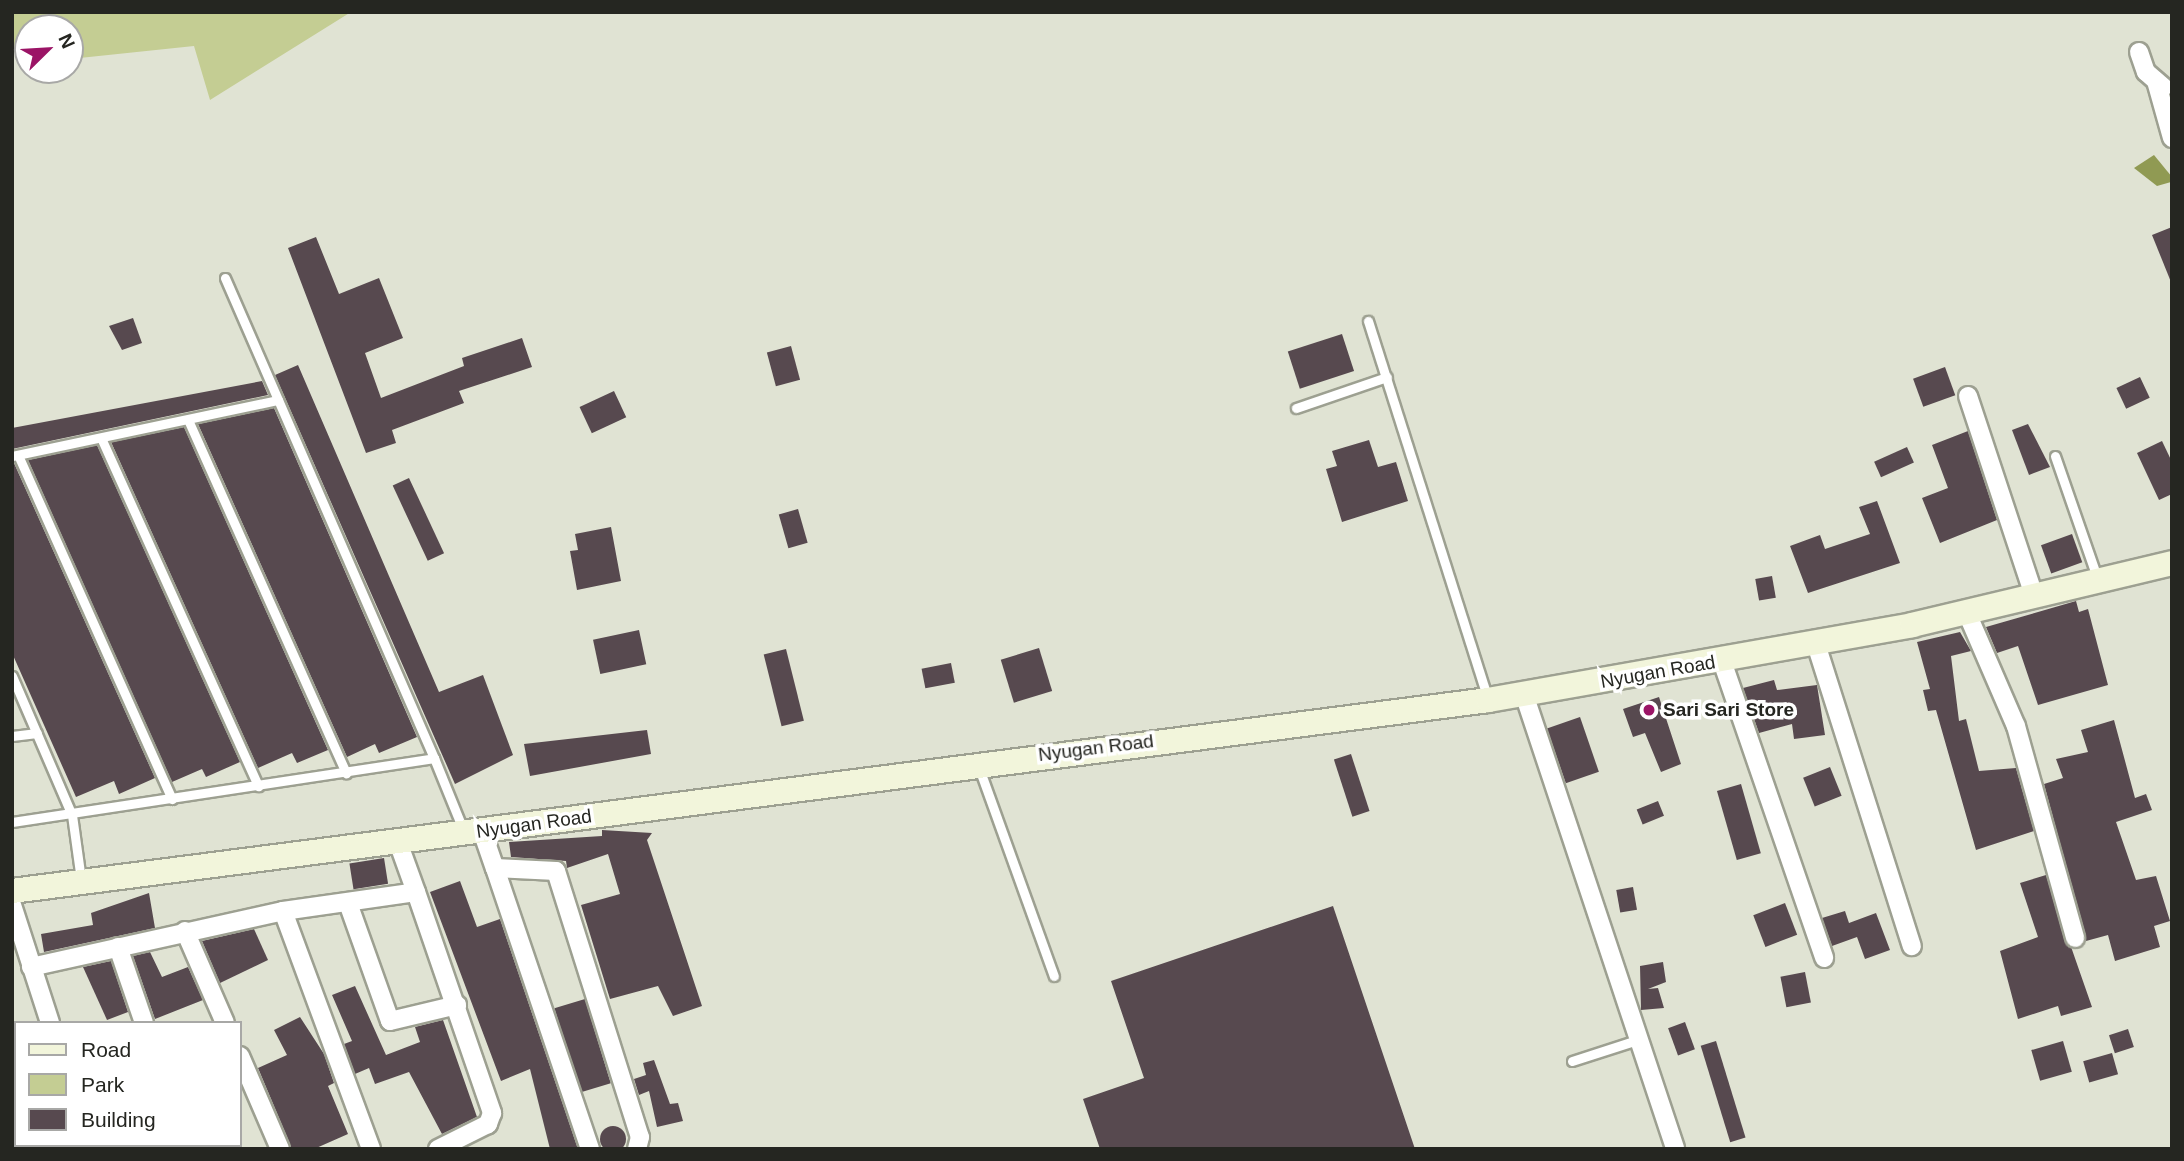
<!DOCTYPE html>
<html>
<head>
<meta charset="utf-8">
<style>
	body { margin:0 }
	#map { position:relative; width:2184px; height:1161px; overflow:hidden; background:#e0e3d3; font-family:Helvetica,sans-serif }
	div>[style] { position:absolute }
	.green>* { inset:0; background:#c4cd93 }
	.water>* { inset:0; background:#909a53 }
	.building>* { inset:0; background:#57494f; transform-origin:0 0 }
	.round { border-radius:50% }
	.roads { filter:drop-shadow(2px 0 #9da091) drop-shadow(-2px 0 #9da091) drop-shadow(0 2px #9da091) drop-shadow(0 -2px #9da091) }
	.lane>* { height:9px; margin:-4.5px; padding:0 4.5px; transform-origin:4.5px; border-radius:4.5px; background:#fff }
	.street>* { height:18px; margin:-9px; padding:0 9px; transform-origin:9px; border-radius:9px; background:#fff }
	.secondary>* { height:24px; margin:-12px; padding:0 12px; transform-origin:12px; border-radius:12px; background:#f2f5db }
	.dots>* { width:19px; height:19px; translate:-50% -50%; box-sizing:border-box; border:4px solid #fff; border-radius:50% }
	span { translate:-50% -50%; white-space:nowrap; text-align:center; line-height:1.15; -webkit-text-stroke:7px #fff; paint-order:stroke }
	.street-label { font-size:19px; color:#252621 }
	.poi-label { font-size:19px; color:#252621; font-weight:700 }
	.left { translate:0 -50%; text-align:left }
	.frame { position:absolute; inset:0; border:14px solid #252621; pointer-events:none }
	.legend { position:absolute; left:14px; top:1021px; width:228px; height:126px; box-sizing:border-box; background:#fff; border:2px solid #a8a8a6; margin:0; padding:9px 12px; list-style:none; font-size:21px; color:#252621 }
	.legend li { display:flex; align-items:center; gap:14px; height:35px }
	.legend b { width:35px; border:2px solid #a8a8a6 }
	.north { position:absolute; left:14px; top:14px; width:70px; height:70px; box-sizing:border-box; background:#fff; border:2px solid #a8a8a6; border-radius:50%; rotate:66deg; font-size:19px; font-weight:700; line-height:28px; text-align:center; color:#252621 }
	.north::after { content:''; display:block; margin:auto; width:24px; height:32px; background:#9b1466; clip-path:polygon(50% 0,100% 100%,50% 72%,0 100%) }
</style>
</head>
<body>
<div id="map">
	<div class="green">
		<i style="clip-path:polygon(12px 12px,351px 12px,210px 100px,194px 46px,70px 59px,70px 28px,28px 28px,28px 54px,12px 52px)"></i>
	</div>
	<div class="water">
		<i style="clip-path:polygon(2154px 155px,2172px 177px,2171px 182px,2157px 186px,2134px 168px)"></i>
	</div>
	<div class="building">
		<i style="clip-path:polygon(2172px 227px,2172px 282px,2171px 282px,2152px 235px)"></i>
		<i style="clip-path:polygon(316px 237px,339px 294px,379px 278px,403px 338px,365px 353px,381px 398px,464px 366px,462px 358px,522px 338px,532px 367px,459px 391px,464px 403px,392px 430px,396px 443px,366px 453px,288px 248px)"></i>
		<i style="clip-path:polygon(133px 318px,142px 343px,122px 350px,109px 326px)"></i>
		<i style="left:1342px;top:334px;width:39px;height:57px;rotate:72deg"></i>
		<i style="left:791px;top:346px;width:35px;height:25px;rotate:75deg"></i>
		<i style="clip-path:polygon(298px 365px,439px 692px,483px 675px,513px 755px,455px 784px,275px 375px)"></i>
		<i style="left:1945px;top:367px;width:30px;height:34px;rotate:70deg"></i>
		<i style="left:2140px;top:377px;width:23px;height:26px;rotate:65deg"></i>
		<i style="clip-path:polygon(262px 381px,268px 395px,12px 449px,12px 428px)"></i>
		<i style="left:614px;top:391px;width:29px;height:38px;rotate:65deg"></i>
		<i style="clip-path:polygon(274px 408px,417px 737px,379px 753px,375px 744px,347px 757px,198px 424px)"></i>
		<i style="clip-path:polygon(2028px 424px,2050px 467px,2029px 475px,2012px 430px)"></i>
		<i style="clip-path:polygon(184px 427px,328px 750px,297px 763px,292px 753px,258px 768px,111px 442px)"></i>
		<i style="clip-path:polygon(1968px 431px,1997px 520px,1940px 543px,1922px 498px,1948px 488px,1932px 445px)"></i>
		<i style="clip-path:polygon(1369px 440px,1378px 467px,1396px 462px,1408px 501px,1342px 522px,1326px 469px,1337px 466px,1332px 451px)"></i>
		<i style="clip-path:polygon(2162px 441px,2172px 462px,2172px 494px,2159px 500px,2137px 453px)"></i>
		<i style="clip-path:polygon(97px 445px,240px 762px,206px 777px,202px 769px,172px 782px,28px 460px)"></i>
		<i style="left:1907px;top:447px;width:17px;height:36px;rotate:66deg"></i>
		<i style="clip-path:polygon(14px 463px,155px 778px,119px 794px,114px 781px,76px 797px,12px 653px)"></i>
		<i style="left:409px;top:478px;width:83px;height:18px;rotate:65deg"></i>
		<i style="clip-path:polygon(1877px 501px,1900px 563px,1808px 593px,1790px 546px,1820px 535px,1825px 549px,1870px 534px,1859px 507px)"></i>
		<i style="left:798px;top:509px;width:35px;height:20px;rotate:74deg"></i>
		<i style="clip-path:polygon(611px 527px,621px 581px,577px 590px,570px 551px,578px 550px,575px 534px)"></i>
		<i style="left:2072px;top:534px;width:30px;height:33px;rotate:70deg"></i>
		<i style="left:1772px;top:576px;width:22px;height:17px;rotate:80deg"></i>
		<i style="clip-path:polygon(2076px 601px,2079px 612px,2088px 609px,2108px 685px,2038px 705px,2018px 646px,1997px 653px,1986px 627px)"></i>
		<i style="left:639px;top:630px;width:35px;height:47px;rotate:78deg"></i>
		<i style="clip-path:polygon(1960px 632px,1971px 651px,1951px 656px,1959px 721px,1966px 719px,1979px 771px,2016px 768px,2034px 831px,1976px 850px,1936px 710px,1928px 711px,1923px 690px,1930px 689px,1917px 642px)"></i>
		<i style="left:1039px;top:648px;width:45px;height:40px;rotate:73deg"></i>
		<i style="left:786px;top:649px;width:74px;height:23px;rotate:76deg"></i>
		<i style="left:951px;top:663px;width:20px;height:30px;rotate:79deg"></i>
		<i style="clip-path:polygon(1774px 680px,1777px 690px,1817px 685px,1825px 735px,1794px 739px,1792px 724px,1759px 733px,1743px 688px)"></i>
		<i style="clip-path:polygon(1659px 697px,1681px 764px,1661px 772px,1645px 733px,1633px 737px,1623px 709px)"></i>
		<i style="left:1580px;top:717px;width:58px;height:35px;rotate:71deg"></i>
		<i style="clip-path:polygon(2114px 720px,2135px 798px,2146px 794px,2152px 810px,2116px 822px,2136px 880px,2156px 876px,2170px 921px,2154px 926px,2160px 947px,2115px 961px,2108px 935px,2086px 941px,2044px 784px,2063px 778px,2056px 759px,2088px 752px,2081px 730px)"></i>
		<i style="clip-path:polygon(647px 730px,651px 754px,530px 776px,524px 744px)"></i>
		<i style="left:1351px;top:754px;width:60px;height:18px;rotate:72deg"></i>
		<i style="left:1830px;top:767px;width:31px;height:29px;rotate:68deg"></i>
		<i style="left:1741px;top:784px;width:72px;height:25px;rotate:74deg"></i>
		<i style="left:1658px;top:801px;width:16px;height:23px;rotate:68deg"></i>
		<i style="clip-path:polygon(602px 830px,652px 833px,647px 840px,702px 1006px,673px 1016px,658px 986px,610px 999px,581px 905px,620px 894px,608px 854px,567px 868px,566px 861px,511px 857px,509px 842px,602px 836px)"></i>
		<i style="left:384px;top:858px;width:26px;height:35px;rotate:81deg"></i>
		<i style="clip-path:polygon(2046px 875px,2092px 1007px,2061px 1016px,2058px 1006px,2018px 1019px,2000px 951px,2038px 937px,2020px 883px)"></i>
		<i style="clip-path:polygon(460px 881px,477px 927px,500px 919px,578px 1149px,550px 1149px,530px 1069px,501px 1081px,430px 892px)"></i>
		<i style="left:1633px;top:887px;width:23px;height:17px;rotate:80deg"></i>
		<i style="clip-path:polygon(149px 893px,155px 928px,44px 952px,41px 934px,93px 925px,91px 913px)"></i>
		<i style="left:1785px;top:903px;width:34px;height:34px;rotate:69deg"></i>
		<i style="clip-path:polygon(1333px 906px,1415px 1149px,1100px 1149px,1083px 1099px,1144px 1078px,1111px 981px)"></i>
		<i style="clip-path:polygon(1845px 911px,1849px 923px,1876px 913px,1890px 950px,1865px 959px,1857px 937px,1832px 946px,1822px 918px)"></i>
		<i style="clip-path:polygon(254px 929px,268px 960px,220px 983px,202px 941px)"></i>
		<i style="clip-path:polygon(150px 952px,162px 977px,188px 967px,203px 1000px,155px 1019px,133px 956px)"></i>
		<i style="clip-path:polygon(111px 961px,128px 1012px,107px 1020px,83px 967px)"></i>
		<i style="clip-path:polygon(1663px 962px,1666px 982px,1648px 989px,1658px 988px,1664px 1008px,1641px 1010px,1640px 966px)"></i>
		<i style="left:1805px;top:972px;width:31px;height:25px;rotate:79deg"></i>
		<i style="clip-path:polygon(355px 986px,386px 1055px,420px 1042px,415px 1027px,443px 1020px,477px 1117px,442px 1134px,409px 1072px,375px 1084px,369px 1068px,355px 1074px,344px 1044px,352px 1041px,332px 995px)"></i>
		<i style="left:585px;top:999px;width:88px;height:32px;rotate:73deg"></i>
		<i style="clip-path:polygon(300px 1017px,324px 1054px,334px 1083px,328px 1086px,348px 1134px,314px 1149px,292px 1149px,258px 1068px,287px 1055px,274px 1030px)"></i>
		<i style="left:1685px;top:1022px;width:29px;height:18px;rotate:70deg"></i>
		<i style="left:2128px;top:1029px;width:19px;height:20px;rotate:72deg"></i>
		<i style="left:1716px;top:1041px;width:101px;height:16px;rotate:73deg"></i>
		<i style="left:2063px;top:1041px;width:32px;height:33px;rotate:74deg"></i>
		<i style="left:2112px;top:1053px;width:22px;height:30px;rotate:74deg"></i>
		<i style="clip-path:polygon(654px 1060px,670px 1104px,678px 1103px,683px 1121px,657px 1127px,649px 1091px,639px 1095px,634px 1079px,646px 1075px,643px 1063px)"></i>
		<i class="round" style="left:600px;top:1126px;width:26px;height:26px"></i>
	</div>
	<div class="roads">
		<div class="lane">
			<i style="left:225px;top:278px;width:524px;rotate:66.47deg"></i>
			<i style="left:1368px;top:321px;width:398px;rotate:72.4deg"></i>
			<i style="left:1296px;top:408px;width:96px;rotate:-18.8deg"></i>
			<i style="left:189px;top:422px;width:385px;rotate:65.9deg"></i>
			<i style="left:102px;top:440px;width:380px;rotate:65.7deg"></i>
			<i style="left:18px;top:455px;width:377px;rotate:65.9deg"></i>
			<i style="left:12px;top:456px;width:272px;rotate:-11.9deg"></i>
			<i style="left:2055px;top:456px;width:131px;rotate:70.9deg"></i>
			<i style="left:12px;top:676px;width:151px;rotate:66.7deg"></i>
			<i style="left:72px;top:815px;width:66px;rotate:82.1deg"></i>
			<i style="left:12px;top:736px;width:25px;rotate:-7deg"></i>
			<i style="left:979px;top:768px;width:221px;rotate:70.2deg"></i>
			<i style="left:12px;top:822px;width:427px;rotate:-8.6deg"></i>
			<i style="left:434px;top:758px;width:80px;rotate:67.9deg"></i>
			<i style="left:1572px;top:1061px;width:68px;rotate:-17.9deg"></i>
		</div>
		<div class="street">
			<i style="left:2139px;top:52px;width:21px;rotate:71deg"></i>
			<i style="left:2146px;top:72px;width:23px;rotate:41deg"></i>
			<i style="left:2156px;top:81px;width:59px;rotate:74.3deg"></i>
			<i style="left:1968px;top:396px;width:213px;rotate:71.7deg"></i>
			<i style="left:1967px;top:613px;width:123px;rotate:66.6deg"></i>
			<i style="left:2016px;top:726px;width:220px;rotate:74.4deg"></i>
			<i style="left:1816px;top:644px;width:317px;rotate:72.4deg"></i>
			<i style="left:1722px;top:661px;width:314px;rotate:71deg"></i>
			<i style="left:1524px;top:694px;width:479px;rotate:71.6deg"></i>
			<i style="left:482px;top:831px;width:39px;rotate:71deg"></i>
			<i style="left:398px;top:842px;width:53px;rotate:70.2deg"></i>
			<i style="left:348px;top:903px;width:125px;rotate:70.4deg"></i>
			<i style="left:390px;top:1021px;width:69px;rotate:-13.4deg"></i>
			<i style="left:12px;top:905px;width:124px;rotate:72.1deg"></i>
			<i style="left:283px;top:911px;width:134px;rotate:-8.1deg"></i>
			<i style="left:416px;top:892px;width:234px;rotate:71deg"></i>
			<i style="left:492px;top:1113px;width:12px;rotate:110deg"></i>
			<i style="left:488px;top:1124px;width:56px;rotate:153.4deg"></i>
			<i style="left:185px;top:931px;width:100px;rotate:66.5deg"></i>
			<i style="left:118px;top:947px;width:80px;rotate:71.1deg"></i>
			<i style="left:31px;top:967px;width:258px;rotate:-12.5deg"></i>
			<i style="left:283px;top:911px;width:254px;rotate:69.7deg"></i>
			<i style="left:240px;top:1056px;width:101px;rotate:66.7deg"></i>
			<i style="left:100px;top:1145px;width:4px;rotate:76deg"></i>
			<i style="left:194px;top:1145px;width:4px;rotate:76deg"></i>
			<i style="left:590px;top:1149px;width:297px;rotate:-108.7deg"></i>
			<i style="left:495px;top:868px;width:61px;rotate:2.8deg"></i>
			<i style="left:556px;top:871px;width:279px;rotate:72.5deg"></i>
			<i style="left:640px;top:1137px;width:12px;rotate:104deg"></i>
		</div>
		<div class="secondary">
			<i style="left:12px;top:891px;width:1488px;rotate:-7.37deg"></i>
			<i style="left:1488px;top:700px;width:431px;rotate:-10deg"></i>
			<i style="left:1912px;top:625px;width:267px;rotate:-13.4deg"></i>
		</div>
	</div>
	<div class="dots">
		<i style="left:1649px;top:710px;background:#9b1466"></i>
	</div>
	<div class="street-label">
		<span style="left:1658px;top:672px;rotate:-10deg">Nyugan Road</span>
		<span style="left:1096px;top:748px;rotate:-7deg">Nyugan Road</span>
		<span style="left:534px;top:824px;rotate:-8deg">Nyugan Road</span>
	</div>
	<div class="poi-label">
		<span class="left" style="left:1663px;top:710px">Sari Sari Store</span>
	</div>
	<div class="frame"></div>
	<ul class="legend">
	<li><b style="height:9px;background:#f2f5db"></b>Road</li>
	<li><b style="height:19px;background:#c4cd93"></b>Park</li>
	<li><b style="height:19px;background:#57494f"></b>Building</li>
	</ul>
	<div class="north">N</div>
</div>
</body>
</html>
